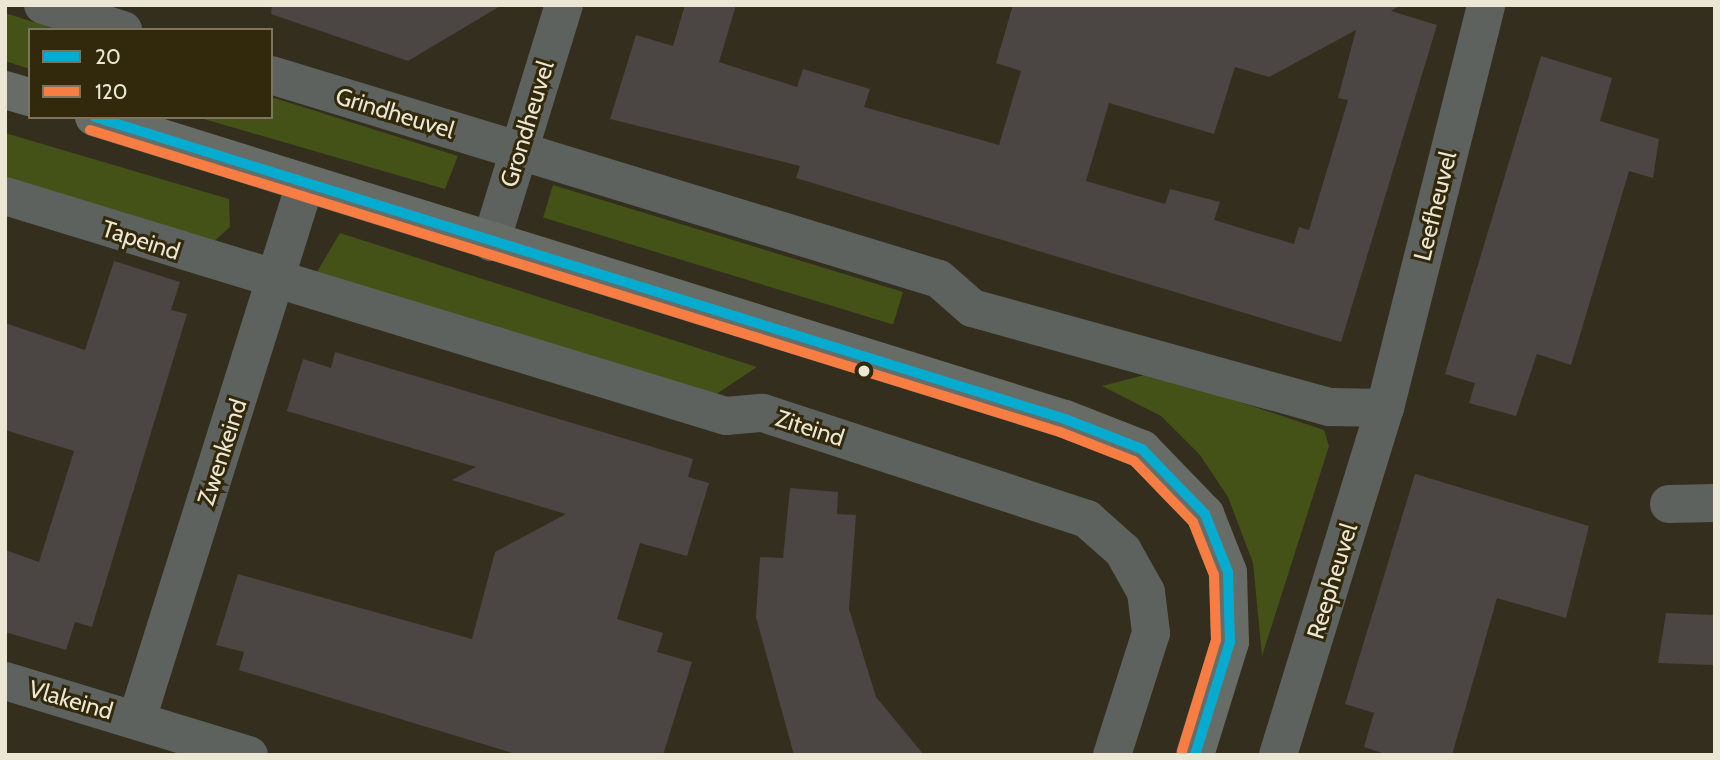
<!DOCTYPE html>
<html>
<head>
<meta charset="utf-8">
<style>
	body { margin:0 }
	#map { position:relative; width:1720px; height:760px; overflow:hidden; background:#342e1f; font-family:Cabin,sans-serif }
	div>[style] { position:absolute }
	.green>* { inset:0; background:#445117; transform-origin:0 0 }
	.building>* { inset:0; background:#4b4543 }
	.street>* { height:38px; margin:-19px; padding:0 19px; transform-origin:19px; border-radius:19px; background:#5e625e }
	.secondary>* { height:38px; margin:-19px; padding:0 19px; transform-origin:19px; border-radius:19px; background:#686c67 }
	.bus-1>* { height:10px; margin:-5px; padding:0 5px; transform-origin:5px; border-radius:5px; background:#06acd0 }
	.bus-2>* { height:10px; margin:-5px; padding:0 5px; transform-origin:5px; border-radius:5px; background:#f77d43 }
	.dots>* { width:19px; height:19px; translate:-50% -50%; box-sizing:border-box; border:4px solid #32280b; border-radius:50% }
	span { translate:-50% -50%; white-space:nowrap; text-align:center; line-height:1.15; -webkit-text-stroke:6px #32280b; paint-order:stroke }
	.street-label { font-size:24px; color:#ece6d5 }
	.frame { position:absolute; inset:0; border:7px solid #ece6d5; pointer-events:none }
	.legend { position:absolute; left:28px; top:28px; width:245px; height:91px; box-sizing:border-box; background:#32280b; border:2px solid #7c745c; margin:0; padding:9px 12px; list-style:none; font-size:21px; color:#ece6d5 }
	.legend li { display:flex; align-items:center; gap:14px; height:35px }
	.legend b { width:35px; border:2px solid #7c745c }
</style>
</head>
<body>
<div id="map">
	<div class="green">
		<i style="clip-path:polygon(5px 13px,59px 30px,30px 30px,30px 69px,5px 61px)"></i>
		<i style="clip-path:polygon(271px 97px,458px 156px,445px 189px,197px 117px,271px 117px)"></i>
		<i style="clip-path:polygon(5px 133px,229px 199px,230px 227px,211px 244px,5px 185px)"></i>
		<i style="left:553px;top:185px;width:366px;height:34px;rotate:17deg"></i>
		<i style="clip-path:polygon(340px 233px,757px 367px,712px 397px,314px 277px)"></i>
		<i style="clip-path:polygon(1152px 373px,1324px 430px,1329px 446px,1262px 656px,1253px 563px,1228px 497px,1200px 455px,1161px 416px,1102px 386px)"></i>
	</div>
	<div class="building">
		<i style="clip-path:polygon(272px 5px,502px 5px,408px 61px,271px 14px)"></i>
		<i style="clip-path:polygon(evenodd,685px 5px,736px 5px,719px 62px,797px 87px,803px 69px,870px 89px,864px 107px,999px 145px,1021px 71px,996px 63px,1013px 5px,1401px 5px,1391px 11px,1437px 25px,1341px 342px,796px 178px,800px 166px,610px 119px,636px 35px,673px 46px,685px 5px,1356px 30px,1338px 98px,1348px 100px,1309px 230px,1299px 227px,1294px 244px,1214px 220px,1220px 202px,1170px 189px,1165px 204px,1086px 181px,1109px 103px,1214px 134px,1235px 67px,1269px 77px,1356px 30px)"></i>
		<i style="clip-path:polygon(1541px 56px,1612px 78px,1600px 121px,1659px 139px,1653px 178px,1629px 171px,1571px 365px,1537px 354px,1516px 416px,1469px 403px,1475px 383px,1445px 374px)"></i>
		<i style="clip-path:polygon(114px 261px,180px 282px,171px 310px,187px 314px,92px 627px,75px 622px,66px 650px,5px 632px,5px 550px,39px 562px,74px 451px,5px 430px,5px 323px,85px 350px)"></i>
		<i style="clip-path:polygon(335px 352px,693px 459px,688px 477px,709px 483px,687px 556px,640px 543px,617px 619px,663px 633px,657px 652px,692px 662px,663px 755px,519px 755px,239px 670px,244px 652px,216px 645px,238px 574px,472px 639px,495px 552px,566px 514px,452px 480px,476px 467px,287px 411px,303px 359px,331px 368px)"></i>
		<i style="clip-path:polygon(1415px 474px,1589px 526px,1566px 618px,1497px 598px,1452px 755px,1388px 755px,1364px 747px,1374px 713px,1345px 704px)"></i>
		<i style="clip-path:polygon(790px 488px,838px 492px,837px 514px,856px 515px,849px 609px,876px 697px,924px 755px,794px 755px,756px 617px,760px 557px,783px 558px)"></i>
		<i style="clip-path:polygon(1666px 613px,1715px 615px,1715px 665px,1658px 663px)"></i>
	</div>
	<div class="street">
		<i style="left:43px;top:5px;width:84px;rotate:17.4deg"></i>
		<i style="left:271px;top:75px;width:698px;rotate:16.98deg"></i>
		<i style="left:939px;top:279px;width:44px;rotate:41.3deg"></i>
		<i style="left:972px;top:308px;width:371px;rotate:15.5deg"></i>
		<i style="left:1330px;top:407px;width:55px;rotate:1deg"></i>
		<i style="left:5px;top:196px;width:754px;rotate:16.97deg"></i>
		<i style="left:726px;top:416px;width:37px;rotate:-5deg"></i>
		<i style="left:763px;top:413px;width:341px;rotate:18.1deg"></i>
		<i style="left:1087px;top:519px;width:48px;rotate:41.6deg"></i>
		<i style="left:1123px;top:551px;width:47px;rotate:60.7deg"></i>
		<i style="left:1146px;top:592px;width:41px;rotate:83deg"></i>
		<i style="left:1151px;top:633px;width:128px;rotate:107.7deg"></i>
		<i style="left:491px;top:242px;width:248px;rotate:-72.9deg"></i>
		<i style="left:1669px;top:504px;width:46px;rotate:-1.2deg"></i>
		<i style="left:5px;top:681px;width:255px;rotate:16.9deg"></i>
		<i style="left:137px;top:719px;width:561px;rotate:-72.57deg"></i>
		<i style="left:1278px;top:755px;width:363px;rotate:-72.9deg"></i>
		<i style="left:1385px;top:408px;width:415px;rotate:-75.9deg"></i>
	</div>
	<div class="secondary">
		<i style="left:5px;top:90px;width:26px;rotate:16deg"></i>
		<i style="left:94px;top:117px;width:1017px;rotate:17.28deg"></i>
		<i style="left:1065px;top:419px;width:83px;rotate:21.3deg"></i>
		<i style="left:1142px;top:449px;width:91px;rotate:45.9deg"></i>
		<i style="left:1205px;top:514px;width:62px;rotate:68.4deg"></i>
		<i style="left:1228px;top:572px;width:70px;rotate:88.4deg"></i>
		<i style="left:1230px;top:642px;width:118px;rotate:107.2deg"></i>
	</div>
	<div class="bus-1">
		<i style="left:95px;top:117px;width:1016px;rotate:17.29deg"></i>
		<i style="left:1065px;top:419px;width:83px;rotate:21.3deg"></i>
		<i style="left:1142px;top:449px;width:91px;rotate:45.9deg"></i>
		<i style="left:1205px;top:514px;width:62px;rotate:68.4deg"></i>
		<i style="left:1228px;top:572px;width:70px;rotate:88.4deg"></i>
		<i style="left:1230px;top:642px;width:118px;rotate:107.2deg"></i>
	</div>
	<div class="bus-2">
		<i style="left:90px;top:130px;width:1016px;rotate:17.29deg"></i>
		<i style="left:1060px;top:432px;width:79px;rotate:21.4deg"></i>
		<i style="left:1134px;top:461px;width:85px;rotate:46deg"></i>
		<i style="left:1193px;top:522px;width:57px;rotate:68.4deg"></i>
		<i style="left:1214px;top:575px;width:65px;rotate:88.2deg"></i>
		<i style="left:1216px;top:640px;width:116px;rotate:107deg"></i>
	</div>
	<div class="dots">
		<i style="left:864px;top:371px;background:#ece6d5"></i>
	</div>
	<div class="street-label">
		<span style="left:395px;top:113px;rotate:17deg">Grindheuvel</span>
		<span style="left:527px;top:124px;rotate:-73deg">Grondheuvel</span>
		<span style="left:1435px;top:206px;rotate:-76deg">Leefheuvel</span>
		<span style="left:141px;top:240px;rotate:18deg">Tapeind</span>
		<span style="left:810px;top:428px;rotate:18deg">Ziteind</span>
		<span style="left:222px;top:452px;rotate:-72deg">Zwenkeind</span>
		<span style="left:1332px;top:581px;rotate:-73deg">Reepheuvel</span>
		<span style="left:71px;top:700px;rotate:16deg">Vlakeind</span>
	</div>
	<div class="frame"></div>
	<ul class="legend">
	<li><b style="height:9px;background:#06acd0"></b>20</li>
	<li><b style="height:9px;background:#f77d43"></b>120</li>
	</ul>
</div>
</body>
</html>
